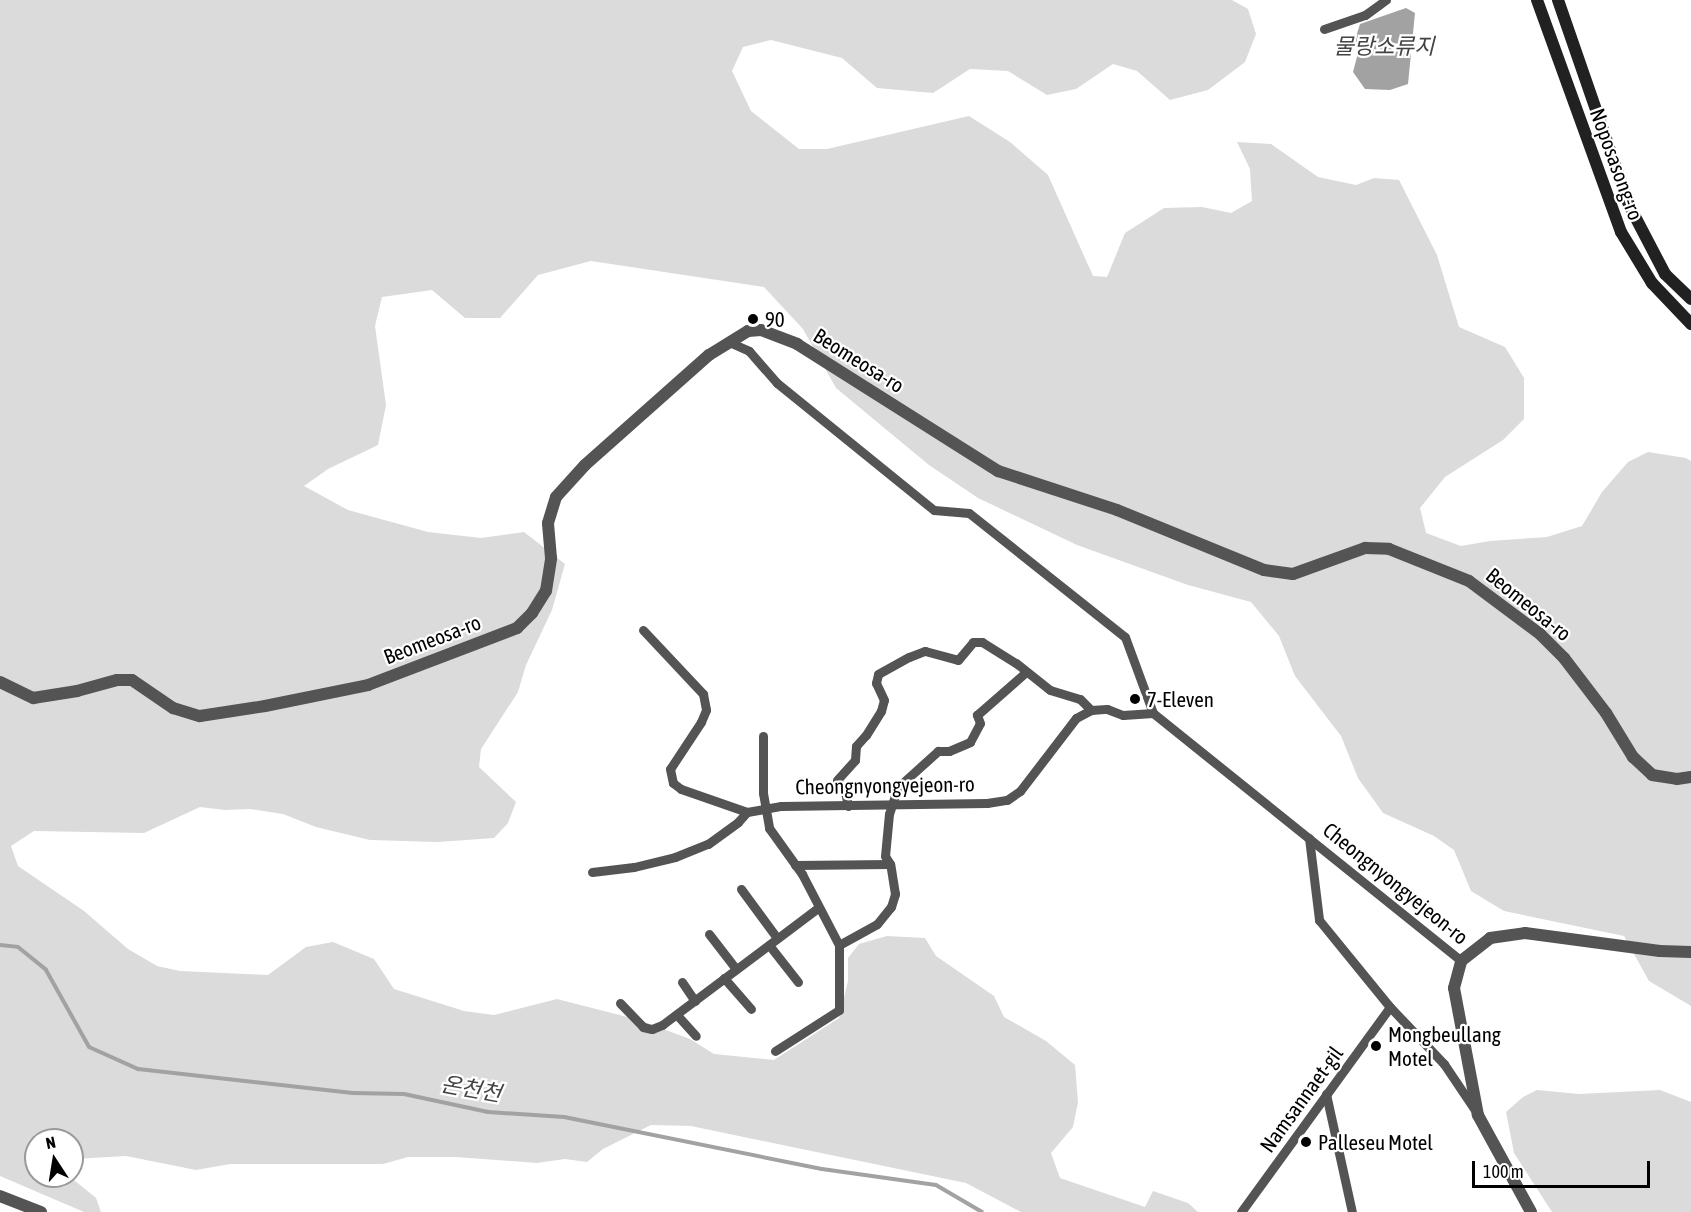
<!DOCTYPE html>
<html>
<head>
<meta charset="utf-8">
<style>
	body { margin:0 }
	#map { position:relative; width:1691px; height:1212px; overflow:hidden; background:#fff; font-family:"Asap Condensed","Noto Sans KR",sans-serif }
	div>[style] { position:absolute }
	.green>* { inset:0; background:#dbdbdb }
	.water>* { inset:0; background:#a2a2a2 }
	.stream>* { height:4px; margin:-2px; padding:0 2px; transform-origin:2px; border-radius:2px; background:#a2a2a2 }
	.minor>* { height:9px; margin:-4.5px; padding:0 4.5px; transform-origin:4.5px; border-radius:4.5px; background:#545454 }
	.tertiary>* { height:12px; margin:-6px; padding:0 6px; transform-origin:6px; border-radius:6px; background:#545454 }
	.secondary>* { height:12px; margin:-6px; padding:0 6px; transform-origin:6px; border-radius:6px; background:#212121 }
	.dots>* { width:16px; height:16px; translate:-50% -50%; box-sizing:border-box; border:3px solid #fff; border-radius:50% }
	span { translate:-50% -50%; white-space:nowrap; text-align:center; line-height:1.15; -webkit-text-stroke:4.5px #fff; paint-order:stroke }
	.street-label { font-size:21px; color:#000 }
	.poi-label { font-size:21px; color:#000 }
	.left { translate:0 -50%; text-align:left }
	.water-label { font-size:22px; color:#434343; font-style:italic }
	.north { position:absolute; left:24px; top:1128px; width:60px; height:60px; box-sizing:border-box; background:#fff; border:2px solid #999; border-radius:50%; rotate:348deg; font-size:16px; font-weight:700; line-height:24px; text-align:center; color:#000 }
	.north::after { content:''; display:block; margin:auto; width:21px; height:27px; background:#000; clip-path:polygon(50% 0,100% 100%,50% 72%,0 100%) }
	.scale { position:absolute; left:1472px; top:1161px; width:178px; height:27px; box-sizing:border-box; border:3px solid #000; border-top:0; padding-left:8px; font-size:18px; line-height:21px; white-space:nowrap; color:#000; -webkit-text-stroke:4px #fff; paint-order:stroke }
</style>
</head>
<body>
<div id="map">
	<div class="green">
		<i style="clip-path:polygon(0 0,1232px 0,1248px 9px,1256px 34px,1245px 62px,1208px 90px,1170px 100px,1137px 71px,1113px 64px,1076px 89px,1047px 95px,1008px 71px,970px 69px,933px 93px,877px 88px,842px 58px,771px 40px,743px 47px,732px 71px,751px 111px,799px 149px,827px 149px,969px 116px,1010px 142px,1048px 175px,1093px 276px,1107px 277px,1125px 233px,1164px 208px,1202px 207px,1231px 213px,1252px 201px,1250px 169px,1237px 142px,1271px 144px,1318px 177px,1356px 185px,1374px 178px,1399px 180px,1437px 255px,1459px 327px,1505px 347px,1524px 378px,1524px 419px,1503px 440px,1445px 477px,1420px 508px,1426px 533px,1461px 546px,1490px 541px,1547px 537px,1582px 526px,1602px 492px,1628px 462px,1648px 452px,1686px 458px,1691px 461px,1691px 1006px,1649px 981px,1624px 936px,1504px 911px,1471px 891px,1454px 850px,1434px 836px,1383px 813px,1358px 778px,1341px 736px,1295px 676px,1279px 636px,1251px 602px,1188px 585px,1077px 545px,978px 498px,929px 465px,836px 388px,803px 329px,764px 287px,591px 261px,538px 275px,500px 318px,465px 318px,432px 290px,382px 297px,375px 326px,386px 405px,378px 445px,328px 469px,304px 486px,348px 510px,428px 532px,481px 538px,524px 532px,565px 564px,552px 610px,526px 665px,518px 692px,481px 749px,479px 767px,516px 802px,508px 823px,494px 838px,438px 842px,370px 840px,316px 827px,283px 814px,250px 809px,225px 810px,200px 807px,144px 833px,34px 831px,11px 846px,18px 866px,84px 911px,128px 949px,157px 966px,180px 971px,268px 975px,306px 947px,333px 942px,374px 959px,394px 989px,464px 1011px,494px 1015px,557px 999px,639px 1020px,690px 1039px,714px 1054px,774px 1060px,839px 1018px,848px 981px,848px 958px,859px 944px,887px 936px,925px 938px,936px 956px,994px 996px,1004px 1017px,1046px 1041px,1075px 1065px,1078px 1102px,1073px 1127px,1051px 1153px,1060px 1178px,1145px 1207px,1153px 1191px,1188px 1203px,1198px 1212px,1021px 1212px,966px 1183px,691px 1126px,651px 1125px,603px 1149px,587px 1162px,565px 1159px,537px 1163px,456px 1157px,408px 1157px,383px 1164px,230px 1164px,196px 1170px,126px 1156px,74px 1159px,72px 1165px,72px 1140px,36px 1140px,36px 1176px,69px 1176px,96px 1198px,101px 1212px,84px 1212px,0 1176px)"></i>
		<i style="clip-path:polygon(1537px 1090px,1579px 1094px,1660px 1090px,1691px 1102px,1691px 1212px,1552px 1212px,1514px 1153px,1506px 1112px,1523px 1097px)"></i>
	</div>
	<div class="water">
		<i style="clip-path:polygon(1406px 8px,1415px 13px,1408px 84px,1390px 90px,1365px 89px,1353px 72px,1358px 53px,1355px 40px,1360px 24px)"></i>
	</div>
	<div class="stream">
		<i style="left:0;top:945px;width:18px;rotate:6deg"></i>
		<i style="left:18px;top:947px;width:36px;rotate:39deg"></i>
		<i style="left:46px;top:970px;width:88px;rotate:60.8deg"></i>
		<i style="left:89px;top:1047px;width:54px;rotate:24.2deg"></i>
		<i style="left:138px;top:1069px;width:216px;rotate:6.4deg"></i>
		<i style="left:353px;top:1093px;width:51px;rotate:1.1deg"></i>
		<i style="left:404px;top:1094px;width:86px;rotate:12.1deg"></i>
		<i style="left:488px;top:1112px;width:76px;rotate:3.8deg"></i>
		<i style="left:564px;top:1117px;width:263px;rotate:11.4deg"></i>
		<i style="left:822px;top:1169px;width:115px;rotate:8deg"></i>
		<i style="left:936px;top:1185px;width:53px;rotate:30.4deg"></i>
	</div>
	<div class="minor">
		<i style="left:1324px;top:29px;width:43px;rotate:-18.9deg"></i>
		<i style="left:1365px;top:15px;width:26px;rotate:-36deg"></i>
		<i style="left:729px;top:342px;width:22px;rotate:24deg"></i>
		<i style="left:749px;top:351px;width:43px;rotate:48.8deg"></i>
		<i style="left:777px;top:383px;width:202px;rotate:39deg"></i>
		<i style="left:934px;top:510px;width:35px;rotate:5deg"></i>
		<i style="left:969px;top:513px;width:199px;rotate:38.5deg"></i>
		<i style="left:1125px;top:637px;width:81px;rotate:69.8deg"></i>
		<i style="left:1153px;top:713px;width:395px;rotate:38.8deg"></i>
		<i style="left:643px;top:630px;width:88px;rotate:46.8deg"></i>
		<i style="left:703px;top:694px;width:16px;rotate:79deg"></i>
		<i style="left:706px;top:710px;width:13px;rotate:113deg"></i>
		<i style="left:701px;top:722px;width:56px;rotate:123.4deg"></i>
		<i style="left:670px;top:769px;width:14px;rotate:78deg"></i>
		<i style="left:673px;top:783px;width:10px;rotate:37deg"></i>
		<i style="left:681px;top:789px;width:70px;rotate:19.2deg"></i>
		<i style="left:763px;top:736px;width:57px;rotate:90deg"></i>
		<i style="left:763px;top:793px;width:36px;rotate:80deg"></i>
		<i style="left:769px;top:828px;width:57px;rotate:54.3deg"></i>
		<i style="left:802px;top:874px;width:80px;rotate:62.5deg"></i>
		<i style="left:839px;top:945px;width:65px;rotate:90deg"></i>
		<i style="left:839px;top:1010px;width:76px;rotate:147.4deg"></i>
		<i style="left:848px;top:806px;width:14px;rotate:-102deg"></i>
		<i style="left:845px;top:792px;width:14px;rotate:-124deg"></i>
		<i style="left:837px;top:780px;width:27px;rotate:-48deg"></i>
		<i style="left:855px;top:760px;width:14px;rotate:-86deg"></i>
		<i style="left:856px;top:746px;width:15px;rotate:-48deg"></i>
		<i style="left:866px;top:735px;width:28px;rotate:-58deg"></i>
		<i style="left:881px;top:711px;width:11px;rotate:-75deg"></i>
		<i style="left:884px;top:700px;width:19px;rotate:-115deg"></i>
		<i style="left:876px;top:683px;width:9px;rotate:-77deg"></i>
		<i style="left:878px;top:674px;width:35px;rotate:-29deg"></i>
		<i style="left:909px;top:657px;width:17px;rotate:-21deg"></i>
		<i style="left:925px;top:651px;width:34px;rotate:15deg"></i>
		<i style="left:958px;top:660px;width:23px;rotate:-50deg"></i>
		<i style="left:973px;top:642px;width:9px"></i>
		<i style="left:982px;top:642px;width:40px;rotate:32deg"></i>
		<i style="left:1016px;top:663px;width:43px;rotate:38.5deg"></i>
		<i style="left:1050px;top:690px;width:31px;rotate:17deg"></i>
		<i style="left:1080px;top:699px;width:16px;rotate:45deg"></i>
		<i style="left:1309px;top:838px;width:83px;rotate:83deg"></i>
		<i style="left:1319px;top:920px;width:112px;rotate:50.8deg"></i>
		<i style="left:1390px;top:1007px;width:79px;rotate:46.5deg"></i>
		<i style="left:1444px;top:1064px;width:59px;rotate:56deg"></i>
		<i style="left:795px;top:865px;width:95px;rotate:-0.6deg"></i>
		<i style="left:592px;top:872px;width:42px;rotate:-6.8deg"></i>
		<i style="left:634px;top:867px;width:42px;rotate:-13.7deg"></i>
		<i style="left:675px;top:857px;width:35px;rotate:-22deg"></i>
		<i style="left:708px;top:844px;width:37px;rotate:-36deg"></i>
		<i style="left:738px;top:822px;width:13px;rotate:-48deg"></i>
		<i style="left:747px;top:812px;width:35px;rotate:-10deg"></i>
		<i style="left:781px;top:806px;width:206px;rotate:-0.8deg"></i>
		<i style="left:987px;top:803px;width:20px;rotate:-9deg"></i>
		<i style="left:1007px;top:800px;width:16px;rotate:-35deg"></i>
		<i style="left:1020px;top:791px;width:92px;rotate:-52.5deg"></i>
		<i style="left:1076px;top:718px;width:17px;rotate:-28deg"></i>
		<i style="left:1091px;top:710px;width:16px;rotate:-4deg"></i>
		<i style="left:1107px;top:709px;width:17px;rotate:21deg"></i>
		<i style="left:1123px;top:715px;width:30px;rotate:-4deg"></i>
		<i style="left:741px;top:889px;width:61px;rotate:53.7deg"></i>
		<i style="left:709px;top:934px;width:44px;rotate:52.4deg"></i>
		<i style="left:769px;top:945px;width:47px;rotate:51.9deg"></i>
		<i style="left:839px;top:945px;width:43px;rotate:-28.9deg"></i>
		<i style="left:877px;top:924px;width:22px;rotate:-51deg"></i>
		<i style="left:891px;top:907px;width:14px;rotate:-73deg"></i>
		<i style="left:895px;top:894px;width:30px;rotate:-99deg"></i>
		<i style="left:890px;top:864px;width:9px;rotate:-122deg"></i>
		<i style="left:885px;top:856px;width:42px;rotate:-84.6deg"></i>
		<i style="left:889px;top:814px;width:28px;rotate:-72deg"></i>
		<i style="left:898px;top:787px;width:54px;rotate:-42deg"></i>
		<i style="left:938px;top:751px;width:11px"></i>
		<i style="left:949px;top:751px;width:23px;rotate:-23deg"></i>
		<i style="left:970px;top:742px;width:21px;rotate:-62deg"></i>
		<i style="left:980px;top:723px;width:9px;rotate:-111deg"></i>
		<i style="left:977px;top:715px;width:65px;rotate:-41.3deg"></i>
		<i style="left:724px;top:978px;width:41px;rotate:48.9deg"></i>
		<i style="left:682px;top:982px;width:23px;rotate:56deg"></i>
		<i style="left:620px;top:1003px;width:33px;rotate:46deg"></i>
		<i style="left:643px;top:1027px;width:9px;rotate:13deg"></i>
		<i style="left:652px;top:1029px;width:11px;rotate:-22deg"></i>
		<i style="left:662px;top:1025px;width:195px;rotate:-36.9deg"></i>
		<i style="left:677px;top:1015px;width:28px;rotate:48deg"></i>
		<i style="left:1326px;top:1094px;width:121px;rotate:77.6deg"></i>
		<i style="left:1241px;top:1212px;width:253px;rotate:-54deg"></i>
	</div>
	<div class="tertiary">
		<i style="left:0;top:682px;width:37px;rotate:26deg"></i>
		<i style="left:33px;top:698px;width:45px;rotate:-9deg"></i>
		<i style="left:77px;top:691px;width:41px;rotate:-15.4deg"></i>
		<i style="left:117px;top:680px;width:15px"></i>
		<i style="left:132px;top:680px;width:50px;rotate:34.3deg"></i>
		<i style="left:173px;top:708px;width:28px;rotate:17deg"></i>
		<i style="left:200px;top:716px;width:66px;rotate:-8.7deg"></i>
		<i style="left:265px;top:706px;width:105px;rotate:-11.5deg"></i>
		<i style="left:368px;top:685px;width:160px;rotate:-20.9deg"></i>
		<i style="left:517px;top:628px;width:21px;rotate:-45deg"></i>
		<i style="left:532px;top:613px;width:26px;rotate:-58deg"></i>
		<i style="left:546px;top:591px;width:33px;rotate:-81deg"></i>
		<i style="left:551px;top:558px;width:35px;rotate:-95deg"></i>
		<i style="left:548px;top:523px;width:27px;rotate:-73deg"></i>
		<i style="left:556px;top:497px;width:43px;rotate:-47.8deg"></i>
		<i style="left:585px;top:465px;width:166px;rotate:-41.6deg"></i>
		<i style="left:709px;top:355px;width:46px;rotate:-31.6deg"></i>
		<i style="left:748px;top:331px;width:13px;rotate:-4deg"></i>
		<i style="left:761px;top:330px;width:39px;rotate:21deg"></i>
		<i style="left:797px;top:344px;width:238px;rotate:32.3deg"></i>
		<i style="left:998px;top:471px;width:125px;rotate:18.1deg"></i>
		<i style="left:1117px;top:510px;width:159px;rotate:22.2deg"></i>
		<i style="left:1264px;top:570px;width:29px;rotate:8deg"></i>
		<i style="left:1293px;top:574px;width:77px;rotate:-19.9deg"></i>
		<i style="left:1365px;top:548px;width:24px;rotate:2deg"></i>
		<i style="left:1389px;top:549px;width:86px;rotate:21.8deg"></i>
		<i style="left:1469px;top:581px;width:89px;rotate:36.7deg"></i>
		<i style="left:1540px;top:634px;width:34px;rotate:45deg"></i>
		<i style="left:1564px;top:658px;width:69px;rotate:52.6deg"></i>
		<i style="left:1606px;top:713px;width:52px;rotate:58.5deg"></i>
		<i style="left:1633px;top:757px;width:26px;rotate:43deg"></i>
		<i style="left:1652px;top:775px;width:25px;rotate:9deg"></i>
		<i style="left:1677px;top:779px;width:14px;rotate:-8deg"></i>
		<i style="left:0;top:1196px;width:44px;rotate:21.3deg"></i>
		<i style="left:1531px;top:1212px;width:111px;rotate:-118.7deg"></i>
		<i style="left:1478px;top:1115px;width:129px;rotate:-100.7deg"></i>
		<i style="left:1454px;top:988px;width:28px;rotate:-75deg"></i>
		<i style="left:1461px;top:961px;width:37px;rotate:-38deg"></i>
		<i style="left:1490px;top:938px;width:35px;rotate:-8deg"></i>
		<i style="left:1525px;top:933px;width:136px;rotate:7.6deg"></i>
		<i style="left:1660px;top:951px;width:31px;rotate:2deg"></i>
	</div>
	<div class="secondary">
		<i style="left:1537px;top:0;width:247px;rotate:70.1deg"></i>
		<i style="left:1621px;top:232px;width:60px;rotate:58.7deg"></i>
		<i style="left:1652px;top:283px;width:57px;rotate:46.4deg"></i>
		<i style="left:1558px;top:0;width:217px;rotate:70.9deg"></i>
		<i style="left:1629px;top:205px;width:78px;rotate:62.4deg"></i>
		<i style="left:1665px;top:274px;width:36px;rotate:44deg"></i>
	</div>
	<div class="dots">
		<i style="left:753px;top:319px;background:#000"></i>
		<i style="left:1135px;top:699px;background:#000"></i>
		<i style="left:1376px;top:1046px;background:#000"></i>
		<i style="left:1306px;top:1142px;background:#000"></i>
	</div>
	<div class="street-label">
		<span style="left:1617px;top:164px;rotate:70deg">Noposasong-ro</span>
		<span style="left:859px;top:360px;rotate:32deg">Beomeosa-ro</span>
		<span style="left:1529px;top:604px;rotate:39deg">Beomeosa-ro</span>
		<span style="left:432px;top:639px;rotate:-21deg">Beomeosa-ro</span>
		<span style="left:885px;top:785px;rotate:-1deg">Cheongnyongyejeon-ro</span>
		<span style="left:1396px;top:883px;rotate:39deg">Cheongnyongyejeon-ro</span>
		<span style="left:1301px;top:1099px;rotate:-54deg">Namsannaet-gil</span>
	</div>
	<div class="poi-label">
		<span class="left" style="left:765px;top:319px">90</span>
		<span class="left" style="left:1147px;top:699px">7-Eleven</span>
		<span class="left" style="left:1388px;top:1046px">Mongbeullang<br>Motel</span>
		<span class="left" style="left:1318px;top:1142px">Palleseu Motel</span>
	</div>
	<div class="water-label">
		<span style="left:1384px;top:47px">물랑소류지</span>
		<span style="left:471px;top:1089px;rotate:10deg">온천천</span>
	</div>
	<div class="north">N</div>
	<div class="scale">100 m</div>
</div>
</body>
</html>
